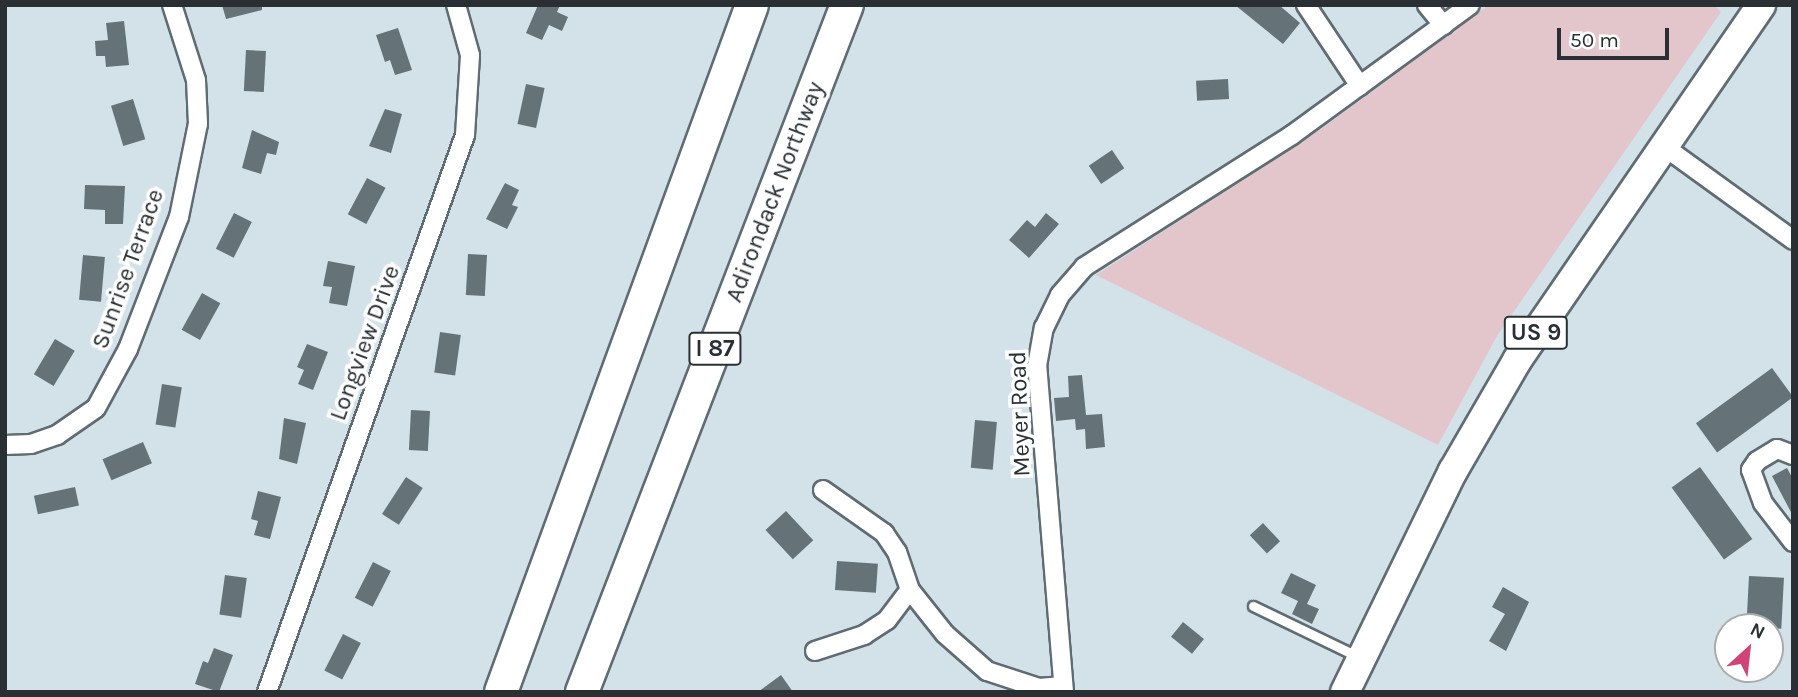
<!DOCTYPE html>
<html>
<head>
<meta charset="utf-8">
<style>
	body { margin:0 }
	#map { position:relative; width:1798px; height:697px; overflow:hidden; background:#d3e2e9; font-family:Karla,sans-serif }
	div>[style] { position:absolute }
	.green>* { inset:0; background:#e2c6cc }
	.building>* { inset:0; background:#657278; transform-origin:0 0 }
	.roads { filter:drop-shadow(2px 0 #5f6c72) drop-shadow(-2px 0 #5f6c72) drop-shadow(0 2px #5f6c72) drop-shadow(0 -2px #5f6c72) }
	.lane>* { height:9px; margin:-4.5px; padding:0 4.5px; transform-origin:4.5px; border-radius:4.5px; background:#fff }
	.street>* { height:18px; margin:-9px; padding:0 9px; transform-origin:9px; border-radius:9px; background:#fff }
	.primary>* { height:28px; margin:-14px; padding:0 14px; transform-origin:14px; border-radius:14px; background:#fff }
	.highway>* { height:32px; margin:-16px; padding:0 16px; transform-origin:16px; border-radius:16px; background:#fff }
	span { translate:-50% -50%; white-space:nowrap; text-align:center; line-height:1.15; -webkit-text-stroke:7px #fff; paint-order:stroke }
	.shield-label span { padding:2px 5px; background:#fff; border:2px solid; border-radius:5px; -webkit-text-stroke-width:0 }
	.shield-label { font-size:23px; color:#292f32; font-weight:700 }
	.street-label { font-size:24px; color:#292f32 }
	.frame { position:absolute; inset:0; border:7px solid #292f32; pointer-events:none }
	.north { position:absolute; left:1714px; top:613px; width:70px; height:70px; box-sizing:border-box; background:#fff; border:2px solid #a9acad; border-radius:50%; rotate:27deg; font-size:19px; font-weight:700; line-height:28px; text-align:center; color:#292f32 }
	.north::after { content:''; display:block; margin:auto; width:24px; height:32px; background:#d04477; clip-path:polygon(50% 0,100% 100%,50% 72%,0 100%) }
	.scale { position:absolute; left:1557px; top:28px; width:112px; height:32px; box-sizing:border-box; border:4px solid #292f32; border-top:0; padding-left:9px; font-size:21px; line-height:24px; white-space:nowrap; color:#292f32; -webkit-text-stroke:5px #fff; paint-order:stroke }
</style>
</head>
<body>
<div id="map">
	<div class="green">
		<i style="clip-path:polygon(1489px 5px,1714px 5px,1721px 12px,1497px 336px,1438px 445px,1096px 275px,1324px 127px)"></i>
	</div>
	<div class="building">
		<i style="clip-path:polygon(222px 5px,262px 5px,262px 10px,226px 19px)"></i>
		<i style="clip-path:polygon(538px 5px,560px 5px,557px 12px,568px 17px,562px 31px,549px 25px,542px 40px,526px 33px)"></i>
		<i style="clip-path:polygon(1235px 5px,1279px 5px,1300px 23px,1283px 44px)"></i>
		<i style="clip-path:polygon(124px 21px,129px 65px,106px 67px,105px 56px,96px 56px,95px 41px,108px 40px,106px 23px)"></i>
		<i style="clip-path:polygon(398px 28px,412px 70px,395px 75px,390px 60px,385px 62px,376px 35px)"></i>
		<i style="left:246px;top:50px;width:20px;height:41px;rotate:3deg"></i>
		<i style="left:1228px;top:79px;width:20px;height:32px;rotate:87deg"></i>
		<i style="left:526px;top:84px;width:19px;height:41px;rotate:12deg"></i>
		<i style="left:133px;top:99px;width:42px;height:23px;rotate:73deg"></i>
		<i style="clip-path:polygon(385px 109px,402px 114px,391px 153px,369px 146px)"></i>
		<i style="clip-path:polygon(252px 130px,279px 142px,276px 155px,267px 153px,261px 174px,242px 168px)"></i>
		<i style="left:1112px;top:150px;width:22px;height:28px;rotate:56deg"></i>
		<i style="left:367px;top:178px;width:21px;height:41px;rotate:28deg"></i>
		<i style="clip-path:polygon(505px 183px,519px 190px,512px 205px,518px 207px,507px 229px,486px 219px)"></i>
		<i style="clip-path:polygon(85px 185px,125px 186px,123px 224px,105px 224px,105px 210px,84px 209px)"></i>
		<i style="left:234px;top:213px;width:20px;height:40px;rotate:27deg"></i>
		<i style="clip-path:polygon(1046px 213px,1059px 224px,1029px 258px,1009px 240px,1027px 220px,1035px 227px)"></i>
		<i style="left:468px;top:254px;width:19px;height:41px;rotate:3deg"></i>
		<i style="left:83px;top:255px;width:22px;height:45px;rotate:5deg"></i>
		<i style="clip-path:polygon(328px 261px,355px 266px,347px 306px,329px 303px,332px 287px,323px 286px)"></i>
		<i style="left:202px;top:293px;width:21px;height:42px;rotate:29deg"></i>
		<i style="left:440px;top:332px;width:21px;height:41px;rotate:8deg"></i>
		<i style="left:55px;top:339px;width:23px;height:41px;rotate:31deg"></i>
		<i style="clip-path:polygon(307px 344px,328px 352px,313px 390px,298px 384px,304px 370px,297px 367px)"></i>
		<i style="left:1772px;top:368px;width:36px;height:94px;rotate:54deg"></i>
		<i style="clip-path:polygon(1082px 375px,1086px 415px,1102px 414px,1105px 447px,1086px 449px,1085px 429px,1076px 430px,1075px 419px,1056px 421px,1054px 398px,1069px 397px,1068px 376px)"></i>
		<i style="left:162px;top:384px;width:20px;height:41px;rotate:9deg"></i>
		<i style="left:411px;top:410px;width:19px;height:40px;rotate:3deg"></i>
		<i style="clip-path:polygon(284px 418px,306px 423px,297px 464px,279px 459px)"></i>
		<i style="left:975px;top:420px;width:22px;height:48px;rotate:5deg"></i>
		<i style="left:143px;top:442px;width:23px;height:44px;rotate:67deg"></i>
		<i style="left:1700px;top:467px;width:89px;height:35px;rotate:54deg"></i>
		<i style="clip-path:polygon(1787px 468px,1793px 479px,1793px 516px,1772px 476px)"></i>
		<i style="left:406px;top:477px;width:20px;height:44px;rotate:33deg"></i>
		<i style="left:75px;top:487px;width:19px;height:42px;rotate:78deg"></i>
		<i style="clip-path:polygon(258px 491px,281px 497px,270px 539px,254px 535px,258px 521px,251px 519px)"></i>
		<i style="left:786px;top:511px;width:40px;height:28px;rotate:47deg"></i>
		<i style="left:1263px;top:523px;width:25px;height:18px;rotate:47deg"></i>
		<i style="left:837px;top:561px;width:41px;height:29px;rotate:4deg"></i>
		<i style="left:373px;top:562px;width:20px;height:40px;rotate:27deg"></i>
		<i style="clip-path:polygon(1291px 573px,1316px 585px,1307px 604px,1319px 609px,1312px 624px,1292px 614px,1298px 601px,1281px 593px)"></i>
		<i style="left:225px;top:575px;width:22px;height:40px;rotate:8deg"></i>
		<i style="left:1749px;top:576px;width:35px;height:51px;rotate:3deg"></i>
		<i style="clip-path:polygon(1503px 587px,1529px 602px,1506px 651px,1489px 641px,1505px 614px,1492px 607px)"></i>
		<i style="left:1183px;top:622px;width:27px;height:19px;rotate:39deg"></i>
		<i style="left:343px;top:634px;width:20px;height:41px;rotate:27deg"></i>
		<i style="clip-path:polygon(214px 648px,233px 655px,219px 692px,195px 684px,203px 661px,208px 663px)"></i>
		<i style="clip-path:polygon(781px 675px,793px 692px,758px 692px)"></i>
	</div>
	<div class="roads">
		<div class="lane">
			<i style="left:1253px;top:606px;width:115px;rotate:25.7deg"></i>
		</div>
		<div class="street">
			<i style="left:1306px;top:5px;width:97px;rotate:56.3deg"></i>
			<i style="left:1427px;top:5px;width:26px;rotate:51deg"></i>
			<i style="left:1662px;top:145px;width:162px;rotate:35.9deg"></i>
			<i style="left:5px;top:445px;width:26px;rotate:-2deg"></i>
			<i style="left:31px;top:444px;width:28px;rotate:-19deg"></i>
			<i style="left:57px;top:435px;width:47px;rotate:-34.7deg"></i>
			<i style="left:96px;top:408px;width:67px;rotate:-61.5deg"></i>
			<i style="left:128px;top:349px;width:142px;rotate:-68.9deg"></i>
			<i style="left:179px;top:217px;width:95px;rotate:-78.5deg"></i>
			<i style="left:198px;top:124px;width:44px;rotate:-92.6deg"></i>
			<i style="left:196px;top:80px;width:79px;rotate:-107.7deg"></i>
			<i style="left:1793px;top:455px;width:17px;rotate:-159deg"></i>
			<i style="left:1777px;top:449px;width:23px;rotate:149deg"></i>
			<i style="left:1757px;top:461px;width:11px;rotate:124deg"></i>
			<i style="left:1751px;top:470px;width:35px;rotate:70deg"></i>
			<i style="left:1763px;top:503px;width:49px;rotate:52.4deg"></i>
			<i style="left:823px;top:490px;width:75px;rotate:35.2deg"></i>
			<i style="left:884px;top:533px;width:23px;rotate:56deg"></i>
			<i style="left:897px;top:552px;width:40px;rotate:71.1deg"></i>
			<i style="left:910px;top:590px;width:56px;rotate:51.5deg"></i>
			<i style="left:945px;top:634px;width:56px;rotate:41.4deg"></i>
			<i style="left:987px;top:671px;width:55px;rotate:18.1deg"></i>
			<i style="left:1039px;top:688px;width:24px;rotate:-5deg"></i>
			<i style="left:815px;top:651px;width:52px;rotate:-18.1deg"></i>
			<i style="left:864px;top:635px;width:27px;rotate:-33deg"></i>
			<i style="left:887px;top:620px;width:38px;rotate:-53deg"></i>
			<i style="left:267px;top:692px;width:591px;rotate:-70.43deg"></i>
			<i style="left:465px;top:135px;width:80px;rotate:-86.4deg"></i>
			<i style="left:470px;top:55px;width:52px;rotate:-105.6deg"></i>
			<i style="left:1064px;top:692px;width:327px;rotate:-94.7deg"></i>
			<i style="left:1037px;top:366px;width:39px;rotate:-80deg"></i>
			<i style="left:1044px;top:328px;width:37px;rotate:-64deg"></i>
			<i style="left:1060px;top:295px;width:37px;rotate:-49deg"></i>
			<i style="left:1084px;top:267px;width:246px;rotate:-32.4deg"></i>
			<i style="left:1292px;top:135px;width:220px;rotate:-36.1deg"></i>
		</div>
		<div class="primary">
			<i style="left:1345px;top:692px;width:246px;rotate:-64deg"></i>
			<i style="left:1453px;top:471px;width:129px;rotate:-59.9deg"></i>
			<i style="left:1518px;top:359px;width:429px;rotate:-55.5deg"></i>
		</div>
		<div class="highway">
			<i style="left:501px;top:692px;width:731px;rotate:-69.93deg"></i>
			<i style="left:582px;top:692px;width:736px;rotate:-68.91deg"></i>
		</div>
	</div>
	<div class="shield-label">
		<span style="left:1536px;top:333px">US 9</span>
		<span style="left:715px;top:349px">I 87</span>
	</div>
	<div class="street-label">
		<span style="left:775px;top:192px;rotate:-69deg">Adirondack Northway</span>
		<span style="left:128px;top:269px;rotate:-70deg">Sunrise Terrace</span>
		<span style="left:365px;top:343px;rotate:-70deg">Longview Drive</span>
		<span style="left:1020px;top:414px;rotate:-92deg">Meyer Road</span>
	</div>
	<div class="frame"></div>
	<div class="north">N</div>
	<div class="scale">50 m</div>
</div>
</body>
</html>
